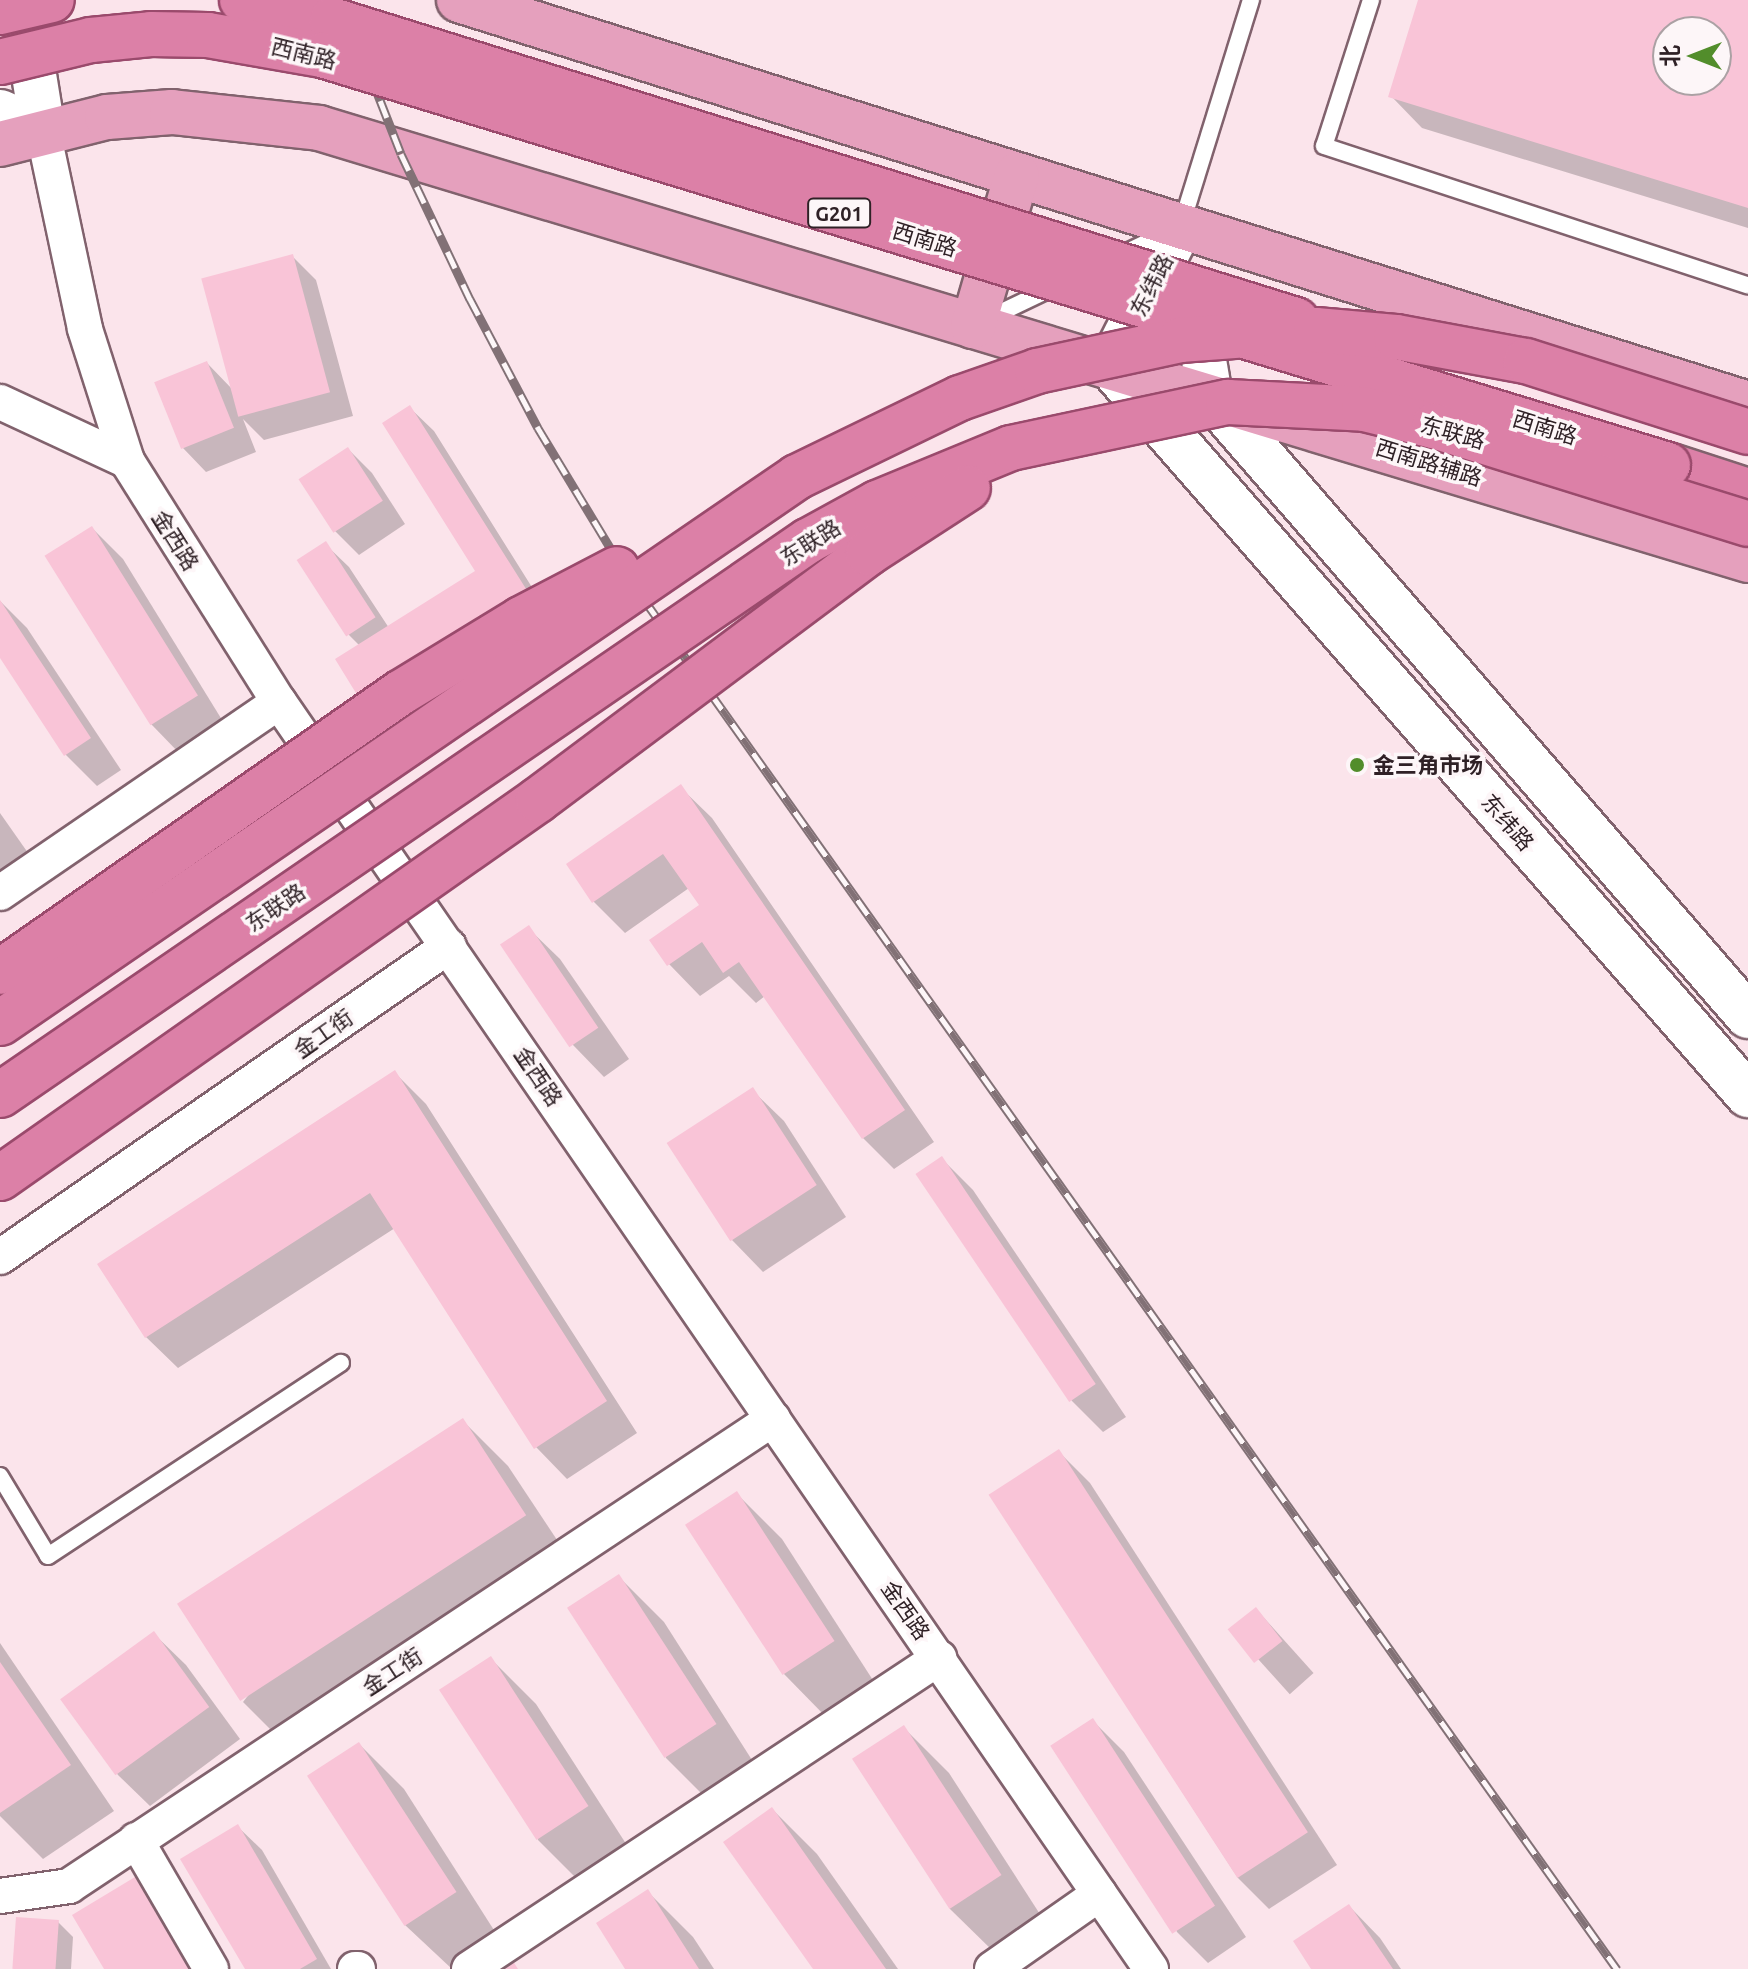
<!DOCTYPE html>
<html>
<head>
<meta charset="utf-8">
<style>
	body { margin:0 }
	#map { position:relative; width:1748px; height:1969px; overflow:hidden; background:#fbe4eb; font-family:Ubuntu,"Noto Sans SC",sans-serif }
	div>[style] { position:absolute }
	.shadow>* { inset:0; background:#0003; transform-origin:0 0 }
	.building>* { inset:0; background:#f9c4d7; transform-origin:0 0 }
	.roads { filter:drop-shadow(2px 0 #81626d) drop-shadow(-2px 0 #81626d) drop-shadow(0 2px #81626d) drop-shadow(0 -2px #81626d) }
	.service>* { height:16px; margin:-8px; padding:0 8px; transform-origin:8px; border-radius:8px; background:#fff }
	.minor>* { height:34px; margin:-17px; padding:0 17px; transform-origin:17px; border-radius:17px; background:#fff }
	.secondary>* { height:44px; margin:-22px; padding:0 22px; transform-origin:22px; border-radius:22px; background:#fff }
	.primary>* { height:44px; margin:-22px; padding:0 22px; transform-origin:22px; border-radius:22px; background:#e5a0bd }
	.trunk>* { height:44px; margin:-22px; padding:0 22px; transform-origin:22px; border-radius:22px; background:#dc80a7 }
	.rail>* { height:9px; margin-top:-4.5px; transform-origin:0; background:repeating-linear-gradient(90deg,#fdf6f8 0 18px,#827176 0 36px); box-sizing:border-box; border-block:2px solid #827176 }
	.bridges { filter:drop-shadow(2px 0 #9a4a6c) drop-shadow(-2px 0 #9a4a6c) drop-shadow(0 2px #9a4a6c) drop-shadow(0 -2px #9a4a6c) }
	.trunk-bridge>* { height:44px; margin:-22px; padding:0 22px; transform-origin:22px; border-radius:22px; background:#dc80a7 }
	.dots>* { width:22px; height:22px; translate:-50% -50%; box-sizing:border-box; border:4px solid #fdf6f8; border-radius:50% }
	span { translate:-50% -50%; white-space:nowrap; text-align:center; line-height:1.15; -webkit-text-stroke:7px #fdf6f8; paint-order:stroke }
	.shield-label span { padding:2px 6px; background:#fdf6f8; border:2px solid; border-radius:6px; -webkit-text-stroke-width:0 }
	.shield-label { font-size:20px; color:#2f2126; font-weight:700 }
	.street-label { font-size:22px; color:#2f2126 }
	.poi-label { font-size:22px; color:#2f2126; font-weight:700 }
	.left { translate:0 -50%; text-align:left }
	.north { position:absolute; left:1652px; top:16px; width:80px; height:80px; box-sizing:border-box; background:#fdf6f8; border:2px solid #aba1a4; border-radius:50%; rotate:270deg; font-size:22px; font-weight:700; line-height:32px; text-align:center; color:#2f2126 }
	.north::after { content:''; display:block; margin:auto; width:28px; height:36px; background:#528d2b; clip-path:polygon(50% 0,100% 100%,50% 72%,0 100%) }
</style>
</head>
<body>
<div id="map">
	<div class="shadow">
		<i style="clip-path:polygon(evenodd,1420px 0,1748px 0,1748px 228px,1422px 128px,1391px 96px,1420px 0,1668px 32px,1716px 32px,1716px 80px,1668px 80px,1668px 32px)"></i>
		<i style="clip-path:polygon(292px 256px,316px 280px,353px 416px,264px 440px,243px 419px,256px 452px,206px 472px,183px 448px,157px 383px,207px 363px,233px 390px)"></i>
		<i style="clip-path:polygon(410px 408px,434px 431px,550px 616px,360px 646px,349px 635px,325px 544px,349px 567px,389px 628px,478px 571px)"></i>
		<i style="clip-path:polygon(348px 449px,372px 473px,405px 524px,359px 555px,335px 531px)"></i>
		<i style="clip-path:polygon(92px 528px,123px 559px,227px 728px,182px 756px,151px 724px)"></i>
		<i style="clip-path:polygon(0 601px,27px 628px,121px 770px,97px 786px,66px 755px,0 655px)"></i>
		<i style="clip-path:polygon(680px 787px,712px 818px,934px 1142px,894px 1169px,863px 1138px,765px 996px,756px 1003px,729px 976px,700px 996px,669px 964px,702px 906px,689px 888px,625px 933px,594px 902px,568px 865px)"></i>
		<i style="clip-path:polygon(0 813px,33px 860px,0 875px)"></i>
		<i style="clip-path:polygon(528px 928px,560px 959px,629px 1059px,604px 1077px,573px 1045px)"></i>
		<i style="clip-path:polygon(395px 1073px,426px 1104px,637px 1433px,567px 1479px,536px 1447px,395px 1228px,178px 1368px,146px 1337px,99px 1264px)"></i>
		<i style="clip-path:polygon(752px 1090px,784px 1121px,846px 1217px,763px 1272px,732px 1240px)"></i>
		<i style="clip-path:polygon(942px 1159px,973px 1190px,1126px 1417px,1103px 1432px,1072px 1401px,919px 1174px)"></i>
		<i style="clip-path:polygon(463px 1421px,508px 1466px,571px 1561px,288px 1747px,243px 1702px)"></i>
		<i style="clip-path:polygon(1059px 1452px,1090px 1483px,1337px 1865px,1269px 1909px,1238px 1878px,991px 1496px)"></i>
		<i style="clip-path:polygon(737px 1494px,782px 1539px,878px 1688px,829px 1720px,784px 1674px)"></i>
		<i style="clip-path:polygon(619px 1577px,664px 1622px,759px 1771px,711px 1803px,666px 1758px)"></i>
		<i style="left:1256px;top:1609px;width:86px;height:32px;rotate:48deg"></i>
		<i style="clip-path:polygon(154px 1634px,186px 1665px,240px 1739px,150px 1806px,118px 1775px,64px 1701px)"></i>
		<i style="clip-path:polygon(0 1643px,114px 1811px,43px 1859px,0 1816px)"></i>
		<i style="clip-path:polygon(491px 1659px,536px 1704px,632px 1853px,583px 1885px,538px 1840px)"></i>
		<i style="clip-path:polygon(1093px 1721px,1124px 1752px,1246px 1937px,1208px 1963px,1177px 1932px)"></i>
		<i style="clip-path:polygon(904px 1728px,949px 1773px,1045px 1922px,996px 1954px,950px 1909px)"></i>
		<i style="clip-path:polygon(359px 1744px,404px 1789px,499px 1938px,452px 1969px,405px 1925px)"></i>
		<i style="clip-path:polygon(772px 1809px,817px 1854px,898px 1969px,815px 1969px)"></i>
		<i style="clip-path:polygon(238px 1827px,262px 1850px,331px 1969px,247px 1969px)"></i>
		<i style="clip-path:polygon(648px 1892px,693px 1937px,714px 1969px,627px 1969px)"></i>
		<i style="clip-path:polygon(1349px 1906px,1380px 1938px,1401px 1969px,1314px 1969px)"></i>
		<i style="clip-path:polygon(58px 1922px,73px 1937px,71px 1969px,15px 1969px)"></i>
	</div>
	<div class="building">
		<i style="clip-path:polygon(evenodd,1418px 0,1748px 0,1748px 208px,1388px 97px,1418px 0,1668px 32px,1716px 32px,1716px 80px,1668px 80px,1668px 32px)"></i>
		<i style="left:293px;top:254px;width:143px;height:95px;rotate:75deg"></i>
		<i style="left:207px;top:361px;width:72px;height:57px;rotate:68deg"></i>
		<i style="clip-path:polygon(410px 405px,528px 592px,359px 698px,335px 659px,475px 571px,382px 423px)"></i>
		<i style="left:348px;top:447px;width:64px;height:59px;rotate:57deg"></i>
		<i style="left:92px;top:526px;width:200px;height:56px;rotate:58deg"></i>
		<i style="left:326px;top:541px;width:91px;height:35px;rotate:57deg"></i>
		<i style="clip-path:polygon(0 600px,91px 738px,64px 756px,0 658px)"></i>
		<i style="clip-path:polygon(681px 784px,905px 1110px,862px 1139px,739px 962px,723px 973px,702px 942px,667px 966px,649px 940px,699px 905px,663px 854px,592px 903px,566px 864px)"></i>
		<i style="left:529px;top:925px;width:124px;height:35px;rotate:56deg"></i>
		<i style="clip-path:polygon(395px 1070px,607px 1401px,534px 1449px,370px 1193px,145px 1338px,97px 1264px)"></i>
		<i style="left:753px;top:1087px;width:117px;height:103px;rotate:57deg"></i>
		<i style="left:942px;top:1156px;width:275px;height:32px;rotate:56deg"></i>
		<i style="left:463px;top:1418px;width:116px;height:341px;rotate:57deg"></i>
		<i style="left:1059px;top:1449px;width:457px;height:84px;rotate:57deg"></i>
		<i style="left:737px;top:1491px;width:179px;height:62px;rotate:57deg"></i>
		<i style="left:619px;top:1574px;width:179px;height:62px;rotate:57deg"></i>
		<i style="left:1256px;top:1607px;width:43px;height:36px;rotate:52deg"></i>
		<i style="left:154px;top:1631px;width:94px;height:116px;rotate:54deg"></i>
		<i style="left:491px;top:1656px;width:179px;height:62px;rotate:57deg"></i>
		<i style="clip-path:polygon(0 1662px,71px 1765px,0 1813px)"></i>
		<i style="left:1093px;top:1718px;width:224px;height:51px;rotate:57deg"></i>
		<i style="left:904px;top:1725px;width:179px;height:62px;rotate:57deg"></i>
		<i style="left:359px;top:1742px;width:179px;height:62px;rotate:57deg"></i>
		<i style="clip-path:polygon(772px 1807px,886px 1969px,813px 1969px,723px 1842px)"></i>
		<i style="clip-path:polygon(238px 1824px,317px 1959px,300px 1969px,245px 1969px,180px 1859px)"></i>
		<i style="clip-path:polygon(140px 1874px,195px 1969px,104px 1969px,72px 1915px)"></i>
		<i style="clip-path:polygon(648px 1889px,699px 1969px,625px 1969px,596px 1923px)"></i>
		<i style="clip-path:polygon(1349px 1904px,1393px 1969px,1311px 1969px,1293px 1941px)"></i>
		<i style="left:16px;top:1917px;width:43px;height:52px;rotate:4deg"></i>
		<i style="clip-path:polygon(511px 1958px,518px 1969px,494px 1969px)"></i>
	</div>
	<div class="roads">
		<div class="service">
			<i style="left:1371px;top:0;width:153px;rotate:107.8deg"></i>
			<i style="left:1324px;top:146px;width:446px;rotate:18.2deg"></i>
			<i style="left:1119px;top:256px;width:69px;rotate:-25.8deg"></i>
			<i style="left:1181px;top:226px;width:237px;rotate:-72.8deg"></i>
			<i style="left:985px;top:320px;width:76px;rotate:-25.6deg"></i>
			<i style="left:0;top:1476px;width:93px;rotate:59deg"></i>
			<i style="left:48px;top:1556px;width:351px;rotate:-33.4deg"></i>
		</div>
		<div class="minor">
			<i style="left:43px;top:131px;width:202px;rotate:78deg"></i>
			<i style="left:85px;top:329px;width:139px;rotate:72.3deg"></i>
			<i style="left:127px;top:461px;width:285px;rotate:57.8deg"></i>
			<i style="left:279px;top:702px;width:1538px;rotate:55.46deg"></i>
			<i style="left:0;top:402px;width:140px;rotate:24.9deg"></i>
			<i style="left:0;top:893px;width:338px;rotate:-34.4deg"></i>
			<i style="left:0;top:1257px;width:546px;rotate:-34.71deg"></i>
			<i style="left:136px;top:1840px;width:149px;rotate:59.8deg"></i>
			<i style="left:0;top:1896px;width:70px;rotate:-8.2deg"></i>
			<i style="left:69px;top:1886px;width:845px;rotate:-33.56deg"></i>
			<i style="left:355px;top:1969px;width:3px"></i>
			<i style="left:469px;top:1969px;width:564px;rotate:-33.49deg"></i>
			<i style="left:992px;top:1969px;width:131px;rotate:-35deg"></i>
		</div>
		<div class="secondary">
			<i style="left:0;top:112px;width:47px;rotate:23.8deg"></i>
			<i style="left:43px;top:131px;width:133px;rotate:-99.1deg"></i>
			<i style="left:1181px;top:226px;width:157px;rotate:116.9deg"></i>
			<i style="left:1110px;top:366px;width:969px;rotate:48.81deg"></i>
			<i style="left:1194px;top:301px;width:96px;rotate:80.4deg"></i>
			<i style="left:1210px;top:396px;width:821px;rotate:49.05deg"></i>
		</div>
		<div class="primary">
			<i style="left:459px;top:0;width:1351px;rotate:17.4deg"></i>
			<i style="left:0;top:144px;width:110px;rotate:-14.2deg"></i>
			<i style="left:107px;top:117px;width:65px;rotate:-4.4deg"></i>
			<i style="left:172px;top:112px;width:148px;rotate:6.2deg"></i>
			<i style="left:319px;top:128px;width:1493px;rotate:16.82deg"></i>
			<i style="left:973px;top:326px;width:157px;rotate:-73.8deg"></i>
		</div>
		<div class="trunk">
			<i style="left:1668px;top:465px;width:84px;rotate:18deg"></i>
		</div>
	</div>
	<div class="rail">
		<i style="left:341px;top:0;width:165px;rotate:68.7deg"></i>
		<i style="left:401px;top:154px;width:161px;rotate:64.6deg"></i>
		<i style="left:470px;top:299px;width:146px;rotate:62.2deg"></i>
		<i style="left:538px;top:428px;width:174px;rotate:58.9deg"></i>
		<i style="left:628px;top:577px;width:1708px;rotate:54.61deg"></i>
	</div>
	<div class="bridges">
		<div class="trunk-bridge">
			<i style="left:242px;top:0;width:92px;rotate:12.5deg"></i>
			<i style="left:332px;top:20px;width:1010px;rotate:17.29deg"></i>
			<i style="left:0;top:12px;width:53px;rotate:-13deg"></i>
			<i style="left:0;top:62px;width:94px;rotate:-13.6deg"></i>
			<i style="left:91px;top:40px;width:60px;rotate:-5.7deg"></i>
			<i style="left:151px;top:34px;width:57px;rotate:1deg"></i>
			<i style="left:208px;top:35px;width:116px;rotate:10deg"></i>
			<i style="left:322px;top:55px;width:1407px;rotate:16.94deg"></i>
			<i style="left:0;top:972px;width:488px;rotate:-34.9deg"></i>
			<i style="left:400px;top:693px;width:142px;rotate:-31.4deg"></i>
			<i style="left:521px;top:619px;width:108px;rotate:-27.5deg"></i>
			<i style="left:0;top:1023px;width:966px;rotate:-34.41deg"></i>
			<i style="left:797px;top:477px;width:181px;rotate:-25.9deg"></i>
			<i style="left:960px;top:398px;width:82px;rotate:-19.3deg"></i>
			<i style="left:1037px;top:371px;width:146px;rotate:-12.2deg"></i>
			<i style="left:1180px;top:340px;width:136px;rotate:-4.2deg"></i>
			<i style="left:1316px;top:330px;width:80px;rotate:5deg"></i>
			<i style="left:1396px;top:337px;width:132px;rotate:10.5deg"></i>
			<i style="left:1526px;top:361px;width:233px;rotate:17.7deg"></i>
			<i style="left:0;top:1095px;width:980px;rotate:-34.44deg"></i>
			<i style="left:808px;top:541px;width:79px;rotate:-28.8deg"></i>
			<i style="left:877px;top:503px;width:145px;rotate:-22.3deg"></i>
			<i style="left:1011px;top:448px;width:222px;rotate:-12deg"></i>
			<i style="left:1228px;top:402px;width:136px;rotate:2.9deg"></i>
			<i style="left:1364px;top:409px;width:72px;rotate:13.7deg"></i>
			<i style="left:1434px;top:426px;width:329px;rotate:17.3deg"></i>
			<i style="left:0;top:1178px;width:658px;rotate:-35.09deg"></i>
			<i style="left:538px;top:800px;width:412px;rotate:-36.8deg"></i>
			<i style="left:868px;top:553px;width:119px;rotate:-33deg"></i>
		</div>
	</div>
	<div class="dots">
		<i style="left:1357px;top:765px;background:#528d2b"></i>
	</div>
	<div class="shield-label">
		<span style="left:839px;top:213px">G201</span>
	</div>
	<div class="street-label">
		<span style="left:304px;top:53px;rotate:14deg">西南路</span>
		<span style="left:925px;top:239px;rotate:17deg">西南路</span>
		<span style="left:1151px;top:285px;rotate:-63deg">东纬路</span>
		<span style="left:1545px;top:427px;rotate:17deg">西南路</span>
		<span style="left:1453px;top:432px;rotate:16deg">东联路</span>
		<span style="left:1429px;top:462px;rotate:17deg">西南路辅路</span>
		<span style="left:176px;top:540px;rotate:58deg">金西路</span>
		<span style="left:810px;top:542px;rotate:-32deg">东联路</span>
		<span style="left:1508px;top:822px;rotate:49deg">东纬路</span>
		<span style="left:275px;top:907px;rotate:-34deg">东联路</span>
		<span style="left:323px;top:1033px;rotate:-35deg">金工街</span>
		<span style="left:539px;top:1076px;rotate:56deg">金西路</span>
		<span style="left:906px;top:1610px;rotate:55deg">金西路</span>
		<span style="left:392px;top:1671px;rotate:-33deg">金工街</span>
	</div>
	<div class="poi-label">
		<span class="left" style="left:1373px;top:765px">金三角市场</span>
	</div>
	<div class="north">北</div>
</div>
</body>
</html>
